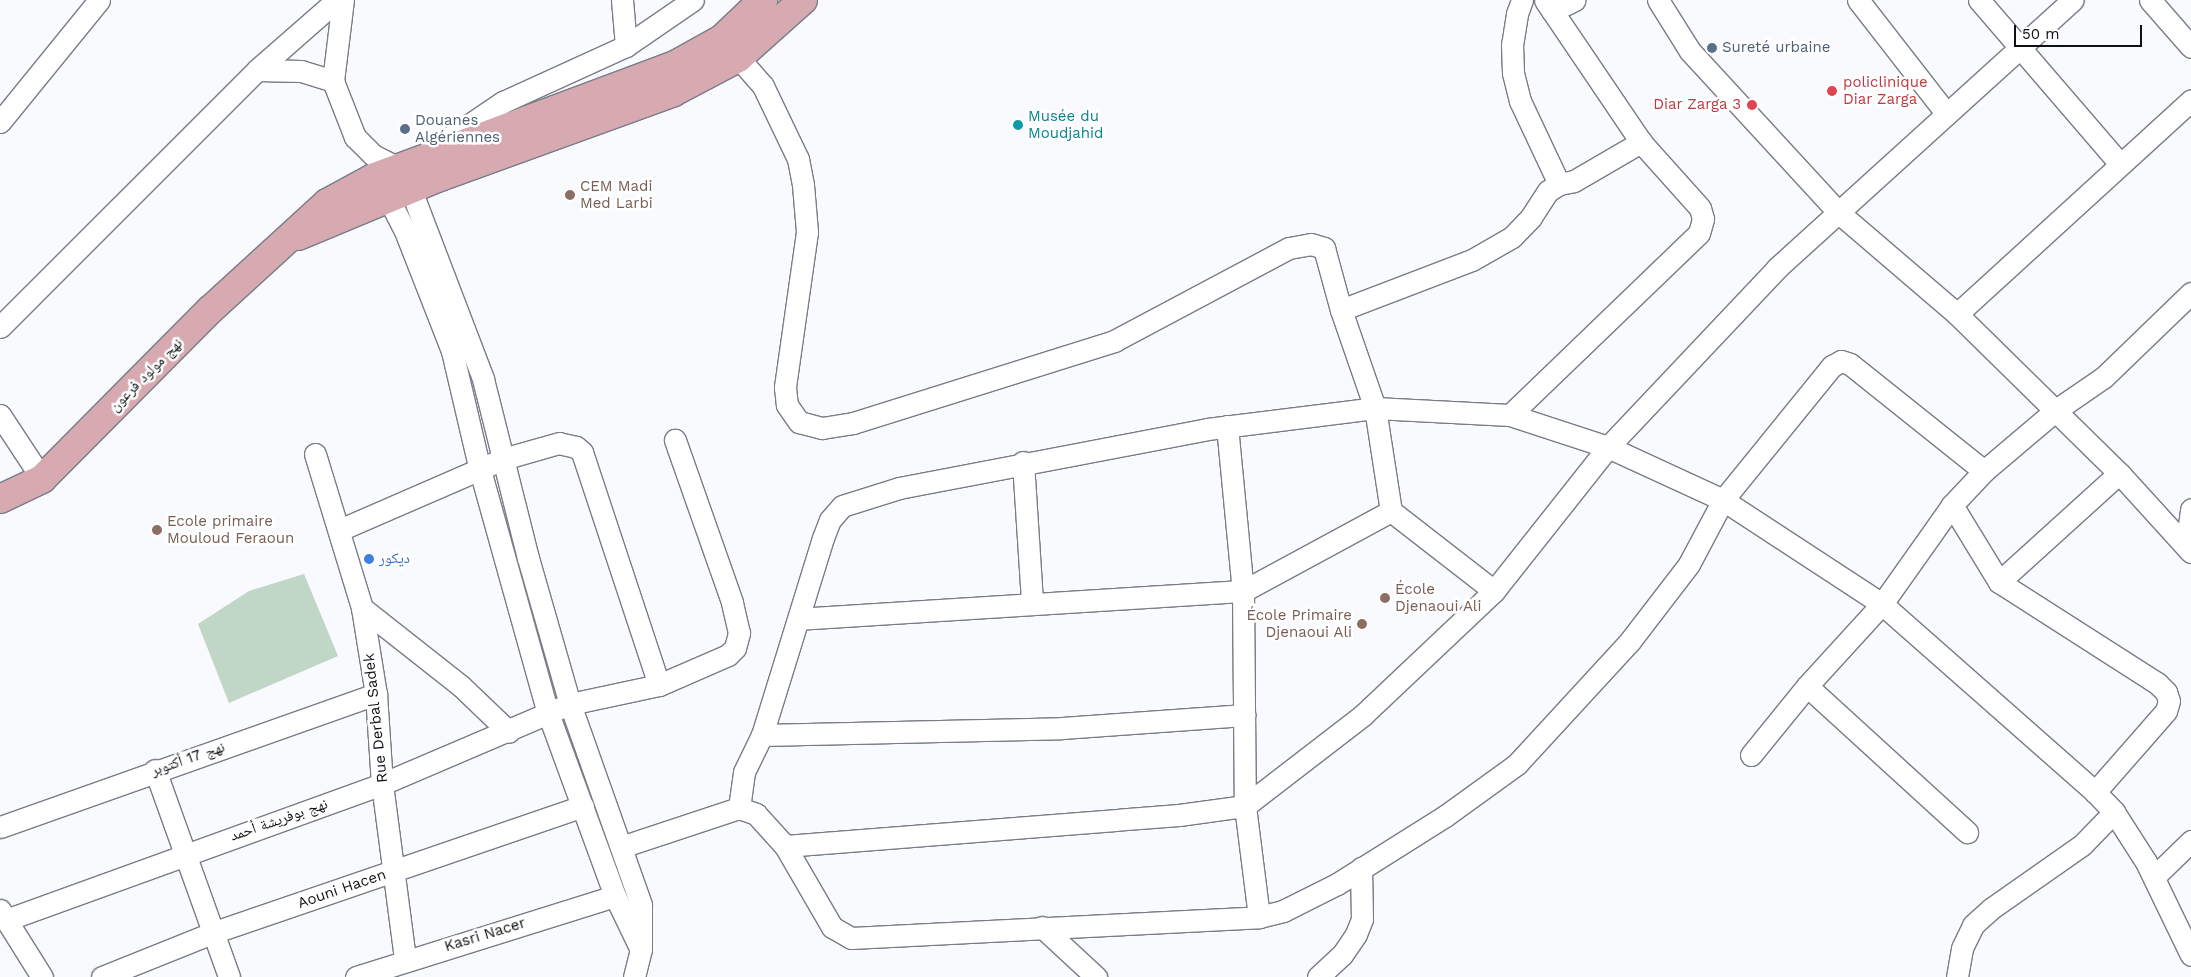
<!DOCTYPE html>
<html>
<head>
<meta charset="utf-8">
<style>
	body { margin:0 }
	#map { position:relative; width:2191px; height:977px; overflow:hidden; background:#f8fafe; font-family:"Work Sans","Noto Naskh Arabic",sans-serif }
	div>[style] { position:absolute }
	.green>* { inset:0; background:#c0d6c6 }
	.roads { filter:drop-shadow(1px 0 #787d86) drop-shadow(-1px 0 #787d86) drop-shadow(0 1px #787d86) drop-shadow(0 -1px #787d86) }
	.minor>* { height:21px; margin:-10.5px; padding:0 10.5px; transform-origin:10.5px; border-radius:10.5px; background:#fff }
	.primary>* { height:28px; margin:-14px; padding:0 14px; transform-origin:14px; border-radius:14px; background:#d7a9b1 }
	.dots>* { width:14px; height:14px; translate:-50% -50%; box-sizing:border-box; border:2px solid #fff; border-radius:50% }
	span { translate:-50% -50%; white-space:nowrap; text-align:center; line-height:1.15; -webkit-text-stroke:5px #fff; paint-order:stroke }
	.service-label { font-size:15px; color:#4e5e75 }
	.left { translate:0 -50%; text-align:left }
	.health-label { font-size:15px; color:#be3a42 }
	.right { translate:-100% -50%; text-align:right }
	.culture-label { font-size:15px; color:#0d838f }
	.education-label { font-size:15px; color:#785e54 }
	.street-label { font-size:15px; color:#0f1014 }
	.shop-label { font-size:15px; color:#366cbe }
	.scale { position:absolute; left:2014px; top:25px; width:128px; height:22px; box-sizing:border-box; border:2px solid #0f1014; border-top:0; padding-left:6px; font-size:15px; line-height:18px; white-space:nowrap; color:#0f1014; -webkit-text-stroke:4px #fff; paint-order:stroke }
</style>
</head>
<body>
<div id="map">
	<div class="green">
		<i style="clip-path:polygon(304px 574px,338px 656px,229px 703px,198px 624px,249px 591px)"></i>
	</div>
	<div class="roads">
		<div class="minor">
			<i style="left:622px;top:0;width:46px;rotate:85deg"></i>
			<i style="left:1522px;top:0;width:15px;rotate:110deg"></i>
			<i style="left:1517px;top:14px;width:30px;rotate:99deg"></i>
			<i style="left:1512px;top:44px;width:29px;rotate:88deg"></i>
			<i style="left:1513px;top:73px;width:29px;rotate:76deg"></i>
			<i style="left:1520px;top:101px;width:92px;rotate:64.8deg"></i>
			<i style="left:1658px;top:0;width:60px;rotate:57.9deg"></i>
			<i style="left:1690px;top:51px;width:219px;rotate:47.4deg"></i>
			<i style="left:1838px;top:212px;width:157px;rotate:40.6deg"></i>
			<i style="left:1957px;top:314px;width:227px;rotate:44.5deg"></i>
			<i style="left:2119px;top:473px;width:107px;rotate:47.7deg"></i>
			<i style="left:1858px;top:0;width:143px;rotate:52.1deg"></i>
			<i style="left:1979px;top:0;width:216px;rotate:49.3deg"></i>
			<i style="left:2150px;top:0;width:62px;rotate:48.9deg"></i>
			<i style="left:1552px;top:11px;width:25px;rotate:-26deg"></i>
			<i style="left:729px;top:47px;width:52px;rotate:48.9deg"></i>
			<i style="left:763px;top:86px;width:81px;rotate:64.4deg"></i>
			<i style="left:798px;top:159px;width:26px;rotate:79deg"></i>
			<i style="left:803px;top:185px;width:47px;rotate:85.1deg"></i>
			<i style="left:807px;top:232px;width:157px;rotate:98.1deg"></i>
			<i style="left:785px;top:387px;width:18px;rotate:84deg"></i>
			<i style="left:787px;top:405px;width:21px;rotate:55deg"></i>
			<i style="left:799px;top:422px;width:24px;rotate:15deg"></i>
			<i style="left:822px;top:428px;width:31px;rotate:-9deg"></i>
			<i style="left:853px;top:423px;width:274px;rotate:-17.4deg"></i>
			<i style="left:1114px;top:341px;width:198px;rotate:-28deg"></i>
			<i style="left:1289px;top:248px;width:22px;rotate:-10deg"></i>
			<i style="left:1311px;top:244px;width:14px;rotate:17deg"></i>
			<i style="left:1324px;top:248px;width:64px;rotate:74.7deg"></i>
			<i style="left:1341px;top:310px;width:104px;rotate:70.9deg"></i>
			<i style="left:1375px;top:408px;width:104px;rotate:81.2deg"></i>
			<i style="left:1391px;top:511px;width:168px;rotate:151.6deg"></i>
			<i style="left:1243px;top:591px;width:445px;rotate:176.4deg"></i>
			<i style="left:257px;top:70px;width:106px;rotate:-41.2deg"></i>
			<i style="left:333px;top:81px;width:82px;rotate:-83deg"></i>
			<i style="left:0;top:122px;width:157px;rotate:-50.9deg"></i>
			<i style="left:432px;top:150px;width:86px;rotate:-34.1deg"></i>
			<i style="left:503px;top:102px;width:135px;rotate:-24.5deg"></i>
			<i style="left:626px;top:46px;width:81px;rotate:-34.5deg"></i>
			<i style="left:382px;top:186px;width:51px;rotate:62.9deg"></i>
			<i style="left:405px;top:231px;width:129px;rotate:68.6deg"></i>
			<i style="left:452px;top:351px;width:122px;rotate:76.8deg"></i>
			<i style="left:480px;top:470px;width:252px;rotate:74.4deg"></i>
			<i style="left:548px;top:713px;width:195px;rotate:69.9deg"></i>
			<i style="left:615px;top:896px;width:58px;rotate:64.3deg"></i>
			<i style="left:1341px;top:310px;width:140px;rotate:-20.9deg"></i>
			<i style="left:1472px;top:260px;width:46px;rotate:-29.9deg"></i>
			<i style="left:1512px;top:237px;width:28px;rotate:-46deg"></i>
			<i style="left:1531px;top:217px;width:31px;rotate:-57deg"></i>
			<i style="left:1548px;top:191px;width:13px;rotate:-32deg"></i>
			<i style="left:1559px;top:184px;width:15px;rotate:-11deg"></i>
			<i style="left:1574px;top:181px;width:78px;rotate:-30.2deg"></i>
			<i style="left:1957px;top:314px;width:317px;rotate:-42.4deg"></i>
			<i style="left:0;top:327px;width:363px;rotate:-45deg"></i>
			<i style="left:257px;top:70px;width:44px;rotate:1.3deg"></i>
			<i style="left:301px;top:71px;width:34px;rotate:17deg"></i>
			<i style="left:333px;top:81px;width:60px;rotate:68.6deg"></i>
			<i style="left:355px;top:137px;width:25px;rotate:45deg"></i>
			<i style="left:373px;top:155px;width:28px;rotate:27deg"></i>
			<i style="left:398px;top:168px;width:26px;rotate:59deg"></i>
			<i style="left:411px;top:190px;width:202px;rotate:69.1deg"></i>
			<i style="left:483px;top:379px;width:185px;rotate:75.9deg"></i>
			<i style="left:528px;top:558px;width:152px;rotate:74deg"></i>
			<i style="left:570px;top:704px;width:213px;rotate:70.5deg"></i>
			<i style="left:641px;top:905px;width:44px;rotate:90deg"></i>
			<i style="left:641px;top:949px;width:29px;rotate:104deg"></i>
			<i style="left:0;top:415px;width:77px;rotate:56.7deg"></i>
			<i style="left:1510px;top:415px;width:262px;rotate:-43.9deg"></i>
			<i style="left:1699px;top:233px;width:15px;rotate:-74deg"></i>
			<i style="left:1703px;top:219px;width:11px;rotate:-105deg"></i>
			<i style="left:1700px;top:208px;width:89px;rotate:-131.8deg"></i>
			<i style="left:1641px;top:142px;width:171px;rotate:-124.1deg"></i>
			<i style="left:1227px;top:426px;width:166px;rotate:84.5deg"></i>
			<i style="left:1243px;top:591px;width:215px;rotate:89.5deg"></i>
			<i style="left:1245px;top:806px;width:112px;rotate:82.8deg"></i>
			<i style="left:315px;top:454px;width:161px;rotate:73deg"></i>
			<i style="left:362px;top:608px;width:87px;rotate:80.8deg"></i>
			<i style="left:376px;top:694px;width:90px;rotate:86.2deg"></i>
			<i style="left:382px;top:784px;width:177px;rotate:82.5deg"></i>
			<i style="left:1023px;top:462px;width:141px;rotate:86.3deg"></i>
			<i style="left:1952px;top:505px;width:90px;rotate:58.6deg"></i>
			<i style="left:1999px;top:582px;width:188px;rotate:32.6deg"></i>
			<i style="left:2157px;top:683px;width:13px;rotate:45deg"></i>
			<i style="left:2166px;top:692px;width:9px;rotate:72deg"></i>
			<i style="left:2169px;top:701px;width:10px;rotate:107deg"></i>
			<i style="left:2166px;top:711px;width:108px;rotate:131.2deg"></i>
			<i style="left:1391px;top:511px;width:130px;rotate:37.8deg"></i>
			<i style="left:2186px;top:546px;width:37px;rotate:-82deg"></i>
			<i style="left:1999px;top:582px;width:162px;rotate:-42.2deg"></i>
			<i style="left:362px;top:608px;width:126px;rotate:38.2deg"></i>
			<i style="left:461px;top:686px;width:66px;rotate:43.8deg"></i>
			<i style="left:659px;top:685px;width:75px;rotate:-23.5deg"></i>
			<i style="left:728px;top:655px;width:10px;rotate:-45deg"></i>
			<i style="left:735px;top:648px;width:16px;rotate:-75deg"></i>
			<i style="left:739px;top:633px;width:32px;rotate:-103deg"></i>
			<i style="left:732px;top:602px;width:172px;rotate:-109.4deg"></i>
			<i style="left:1807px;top:686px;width:217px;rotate:42.4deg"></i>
			<i style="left:762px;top:735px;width:300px;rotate:-1.3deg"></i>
			<i style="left:1062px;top:728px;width:183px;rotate:-4.1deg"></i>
			<i style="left:1751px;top:755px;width:89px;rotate:-50.9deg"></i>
			<i style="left:1807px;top:686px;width:111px;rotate:-47.6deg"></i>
			<i style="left:1882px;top:604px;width:121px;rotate:-54.7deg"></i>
			<i style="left:1952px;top:505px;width:47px;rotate:-46.7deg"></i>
			<i style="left:1984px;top:471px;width:94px;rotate:-40.3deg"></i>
			<i style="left:2056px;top:410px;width:58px;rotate:-34.5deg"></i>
			<i style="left:2104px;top:377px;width:121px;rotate:-44deg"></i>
			<i style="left:155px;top:770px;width:220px;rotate:70.3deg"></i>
			<i style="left:739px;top:808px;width:18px;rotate:19deg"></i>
			<i style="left:756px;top:814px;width:43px;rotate:47.8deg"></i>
			<i style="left:785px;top:846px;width:94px;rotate:59.9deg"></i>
			<i style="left:832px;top:927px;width:22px;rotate:30deg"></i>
			<i style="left:851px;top:938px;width:409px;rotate:-2.9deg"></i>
			<i style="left:1259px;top:917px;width:25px;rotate:-14deg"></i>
			<i style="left:1283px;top:911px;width:60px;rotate:-26.6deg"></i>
			<i style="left:1337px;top:884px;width:128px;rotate:-32.2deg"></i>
			<i style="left:1445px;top:816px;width:89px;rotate:-35.8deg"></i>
			<i style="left:1517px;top:764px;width:167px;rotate:-47.4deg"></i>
			<i style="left:1630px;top:641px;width:97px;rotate:-52.5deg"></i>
			<i style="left:1689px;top:564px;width:72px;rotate:-62deg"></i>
			<i style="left:1723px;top:500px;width:173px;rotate:-50.9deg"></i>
			<i style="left:1832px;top:366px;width:10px;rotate:-29deg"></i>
			<i style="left:1841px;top:361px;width:9px;rotate:18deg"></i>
			<i style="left:1850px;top:364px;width:171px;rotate:38.6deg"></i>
			<i style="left:0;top:827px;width:399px;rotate:-19.5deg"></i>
			<i style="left:785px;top:846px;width:395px;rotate:-4.5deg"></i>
			<i style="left:1179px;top:815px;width:67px;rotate:-7.8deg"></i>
			<i style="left:1245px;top:806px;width:149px;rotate:-37.6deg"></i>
			<i style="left:1363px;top:715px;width:180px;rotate:-43.4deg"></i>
			<i style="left:1494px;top:591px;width:184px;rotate:-51.6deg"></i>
			<i style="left:1608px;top:447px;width:246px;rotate:-46.6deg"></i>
			<i style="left:1777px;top:268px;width:399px;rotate:-42.2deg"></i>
			<i style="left:621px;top:847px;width:124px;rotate:-18.3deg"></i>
			<i style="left:739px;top:808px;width:36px;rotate:-82deg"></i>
			<i style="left:744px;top:772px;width:41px;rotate:-64.1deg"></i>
			<i style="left:762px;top:735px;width:206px;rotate:-72.8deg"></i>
			<i style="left:823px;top:538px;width:19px;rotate:-69deg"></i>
			<i style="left:830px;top:520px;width:18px;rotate:-49deg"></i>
			<i style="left:842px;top:506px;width:60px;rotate:-17.5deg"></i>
			<i style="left:899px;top:488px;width:314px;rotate:-10.8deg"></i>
			<i style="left:1207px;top:429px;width:169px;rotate:-7.1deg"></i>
			<i style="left:1375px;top:408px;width:135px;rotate:3deg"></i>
			<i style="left:1510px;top:415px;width:103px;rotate:18.1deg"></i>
			<i style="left:1608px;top:447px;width:127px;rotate:24.7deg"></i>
			<i style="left:1723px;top:500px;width:190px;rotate:33.2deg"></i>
			<i style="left:1882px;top:604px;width:284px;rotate:41.4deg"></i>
			<i style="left:2095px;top:792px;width:28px;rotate:46deg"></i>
			<i style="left:2114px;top:812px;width:59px;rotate:57.4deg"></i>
			<i style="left:2146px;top:862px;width:103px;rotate:64.2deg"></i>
			<i style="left:2154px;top:877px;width:52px;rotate:-44.2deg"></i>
			<i style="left:0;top:910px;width:79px;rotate:57.9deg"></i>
			<i style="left:6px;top:920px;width:400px;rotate:-19.9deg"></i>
			<i style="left:382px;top:784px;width:204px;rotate:-23.1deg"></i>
			<i style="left:570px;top:704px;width:91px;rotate:-12.1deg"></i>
			<i style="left:659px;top:685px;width:245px;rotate:-108.3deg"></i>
			<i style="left:582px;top:452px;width:8px;rotate:-140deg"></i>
			<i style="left:576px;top:447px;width:17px;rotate:-167deg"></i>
			<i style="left:559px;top:443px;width:58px;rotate:164.1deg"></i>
			<i style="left:503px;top:459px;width:178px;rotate:156.5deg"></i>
			<i style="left:1042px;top:927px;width:74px;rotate:42.8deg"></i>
			<i style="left:102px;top:977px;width:118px;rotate:-21.8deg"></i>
			<i style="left:212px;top:933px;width:392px;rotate:-18.9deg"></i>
			<i style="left:356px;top:977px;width:271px;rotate:-17.4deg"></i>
			<i style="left:1318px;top:977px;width:33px;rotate:-43deg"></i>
			<i style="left:1342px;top:955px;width:25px;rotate:-56deg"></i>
			<i style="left:1356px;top:934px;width:16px;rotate:-68deg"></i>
			<i style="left:1362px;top:919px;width:51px;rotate:-91.1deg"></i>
			<i style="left:1957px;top:977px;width:29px;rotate:-80deg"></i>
			<i style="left:1962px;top:948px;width:25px;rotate:-64deg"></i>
			<i style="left:1973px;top:925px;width:25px;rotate:-42deg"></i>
			<i style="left:1992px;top:908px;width:110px;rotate:-35deg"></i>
			<i style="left:2082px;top:845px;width:46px;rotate:-45.9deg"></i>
		</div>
		<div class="primary">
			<i style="left:298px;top:236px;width:154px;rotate:-22.6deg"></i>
			<i style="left:440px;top:177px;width:247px;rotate:-19.9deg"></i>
			<i style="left:672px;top:93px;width:75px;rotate:-27.9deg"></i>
			<i style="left:738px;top:58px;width:87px;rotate:-41.7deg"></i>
			<i style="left:0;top:499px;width:47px;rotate:-25.5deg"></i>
			<i style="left:42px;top:479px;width:238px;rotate:-45.2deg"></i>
			<i style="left:210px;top:310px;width:159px;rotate:-42.4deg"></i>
			<i style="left:327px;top:203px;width:55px;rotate:-28.4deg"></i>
			<i style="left:375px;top:177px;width:320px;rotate:-20.5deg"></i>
			<i style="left:675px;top:65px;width:54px;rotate:-29deg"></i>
			<i style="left:722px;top:39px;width:57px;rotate:-43.6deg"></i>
		</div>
	</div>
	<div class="dots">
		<i style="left:1712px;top:48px;background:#5c6f8a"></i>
		<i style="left:1832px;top:91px;background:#e0444e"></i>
		<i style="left:1752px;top:105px;background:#e0444e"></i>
		<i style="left:1018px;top:125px;background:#0f9aa8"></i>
		<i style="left:405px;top:129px;background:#5c6f8a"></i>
		<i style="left:570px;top:195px;background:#8d6e63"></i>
		<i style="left:157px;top:530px;background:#8d6e63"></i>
		<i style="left:369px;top:559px;background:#3f7fe0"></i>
		<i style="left:1385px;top:598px;background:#8d6e63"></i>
		<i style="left:1362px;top:624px;background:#8d6e63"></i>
	</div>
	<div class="service-label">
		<span class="left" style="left:1722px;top:48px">Sureté urbaine</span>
		<span class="left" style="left:415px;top:129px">Douanes<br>Algériennes</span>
	</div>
	<div class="health-label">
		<span class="left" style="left:1843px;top:91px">policlinique<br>Diar Zarga</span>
		<span class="right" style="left:1741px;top:105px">Diar Zarga 3</span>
	</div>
	<div class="culture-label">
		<span class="left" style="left:1028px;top:125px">Musée du<br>Moudjahid</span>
	</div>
	<div class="education-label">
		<span class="left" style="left:580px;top:195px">CEM Madi<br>Med Larbi</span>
		<span class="left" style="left:167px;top:530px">Ecole primaire<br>Mouloud Feraoun</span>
		<span class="left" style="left:1395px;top:598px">École<br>Djenaoui Ali</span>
		<span class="right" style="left:1352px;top:624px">École Primaire<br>Djenaoui Ali</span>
	</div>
	<div class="street-label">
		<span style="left:146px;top:375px;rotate:-45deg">نهج مولود فرعون</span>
		<span style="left:376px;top:718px;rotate:-96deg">Rue Derbal Sadek</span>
		<span style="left:188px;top:759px;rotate:-19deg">نهج 17 أكتوبر</span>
		<span style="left:279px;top:820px;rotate:-19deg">نهج بوفريشة أحمد</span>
		<span style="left:342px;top:889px;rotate:-19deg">Aouni Hacen</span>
		<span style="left:485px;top:935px;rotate:-17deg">Kasri Nacer</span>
	</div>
	<div class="shop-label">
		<span class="left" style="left:379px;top:559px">ديكور</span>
	</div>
	<div class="scale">50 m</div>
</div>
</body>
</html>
